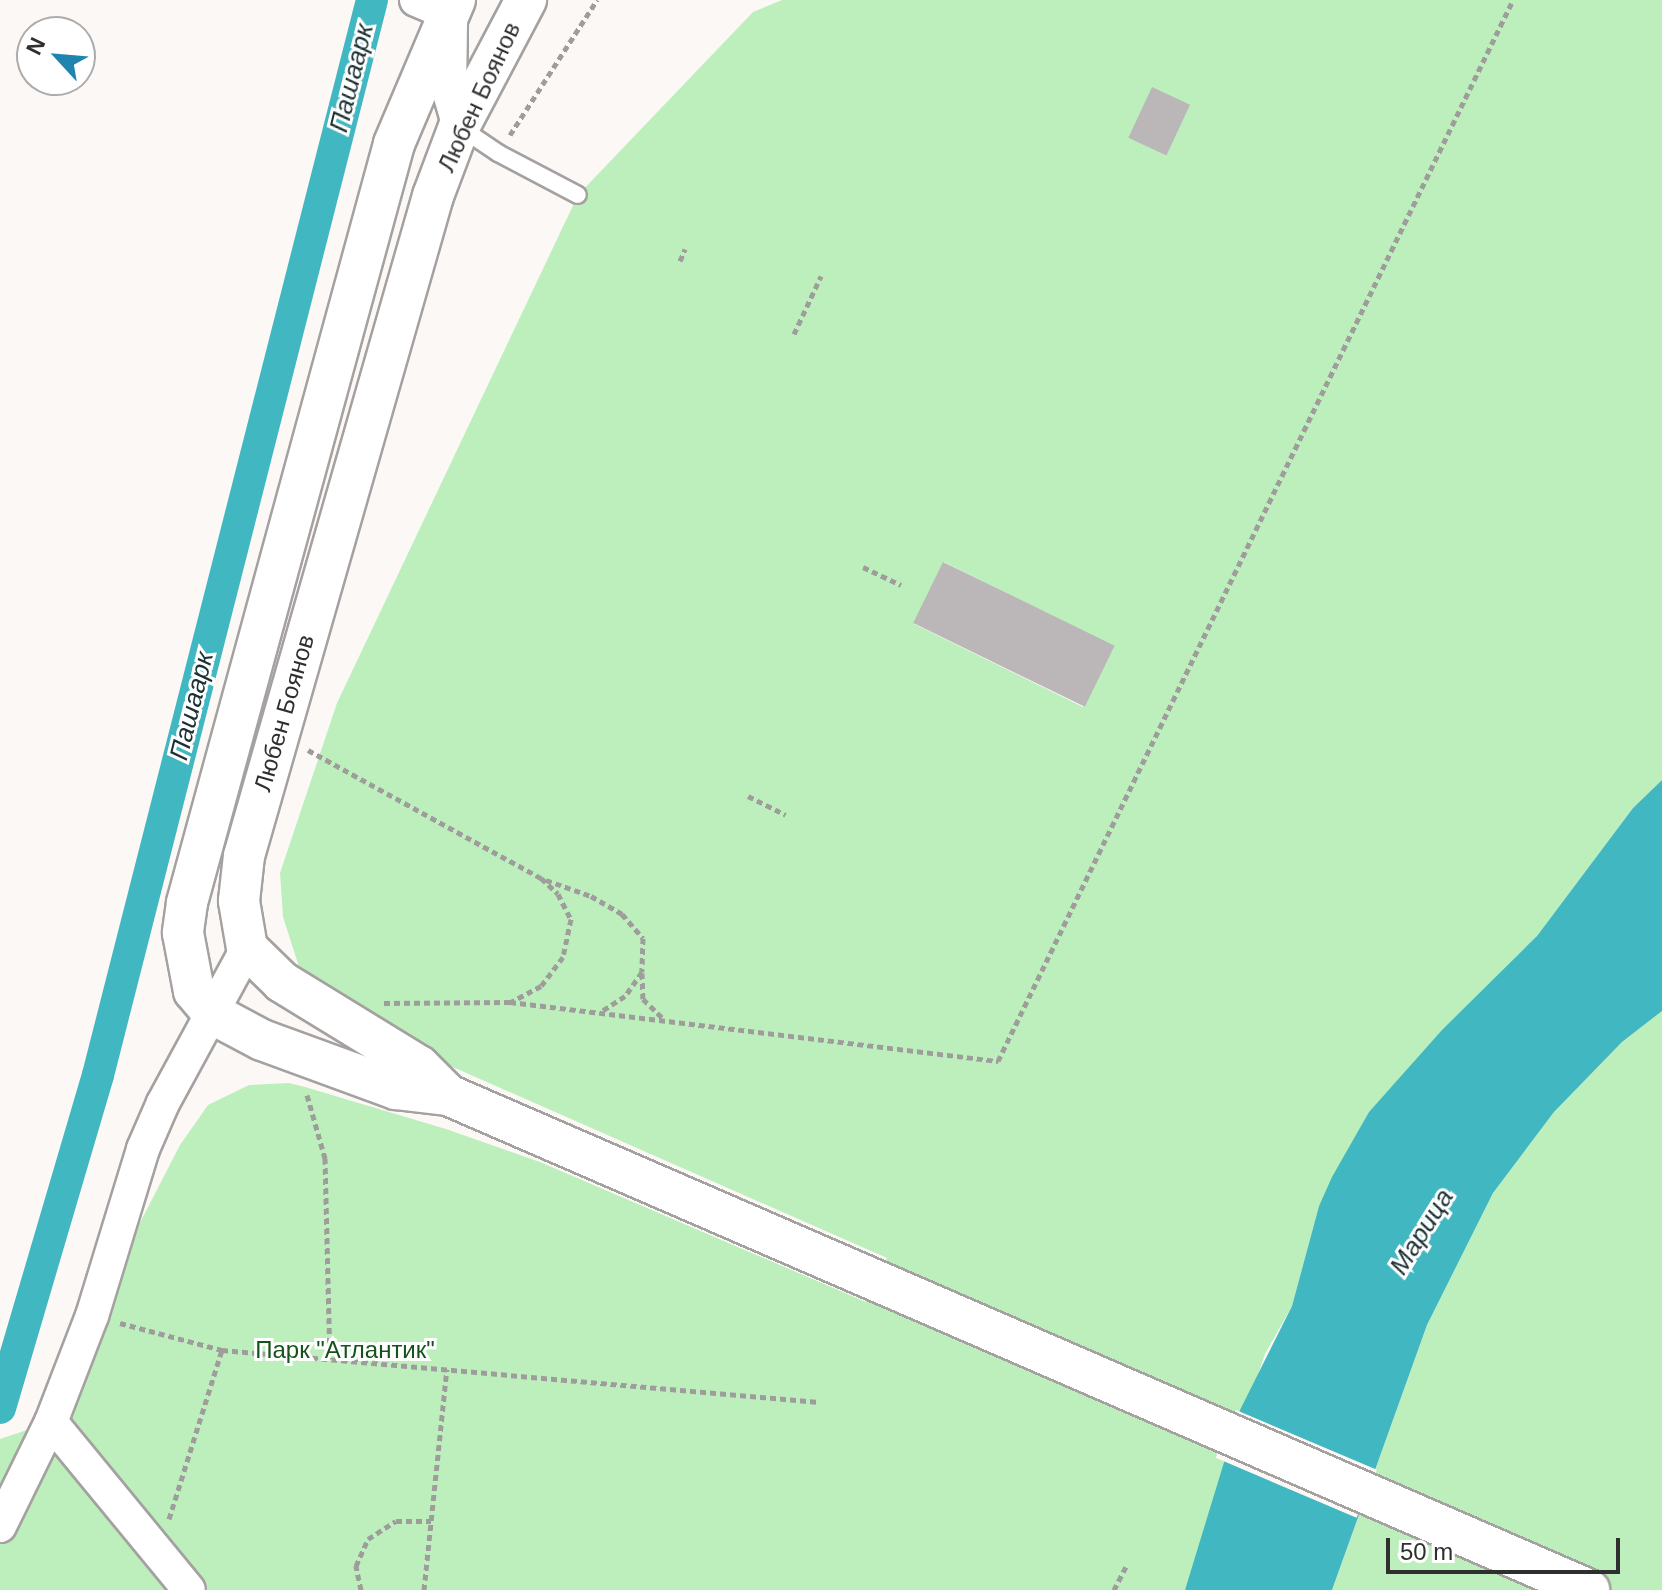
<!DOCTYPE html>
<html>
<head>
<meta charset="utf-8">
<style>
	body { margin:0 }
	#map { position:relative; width:1662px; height:1590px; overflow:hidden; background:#fcf8f6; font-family:Helvetica,sans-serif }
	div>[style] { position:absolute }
	.green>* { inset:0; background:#bdefbd }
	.water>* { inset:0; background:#41b8c1 }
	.pier>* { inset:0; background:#fcf8f6; transform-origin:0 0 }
	.canal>* { height:32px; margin:-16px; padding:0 16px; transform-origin:16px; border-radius:16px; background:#41b8c1 }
	.building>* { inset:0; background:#bbb7b9; transform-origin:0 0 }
	.path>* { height:5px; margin-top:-2.5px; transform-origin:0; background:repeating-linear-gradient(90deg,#9f9d9c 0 6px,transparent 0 10px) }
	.roads { filter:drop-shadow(2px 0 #a4a1a0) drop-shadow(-2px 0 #a4a1a0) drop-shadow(0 2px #a4a1a0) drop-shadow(0 -2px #a4a1a0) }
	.service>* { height:16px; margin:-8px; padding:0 8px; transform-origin:8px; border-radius:8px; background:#fff }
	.minor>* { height:32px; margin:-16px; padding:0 16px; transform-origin:16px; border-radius:16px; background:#fff }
	.tertiary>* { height:40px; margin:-20px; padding:0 20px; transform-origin:20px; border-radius:20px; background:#fff }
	span { translate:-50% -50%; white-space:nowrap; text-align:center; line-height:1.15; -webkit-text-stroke:6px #fff; paint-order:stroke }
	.street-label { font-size:24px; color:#302f2f }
	.park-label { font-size:24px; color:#14531b }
	.water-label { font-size:26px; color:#1c3133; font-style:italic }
	.north { position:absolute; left:16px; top:16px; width:80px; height:80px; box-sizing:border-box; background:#fff; border:2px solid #acacac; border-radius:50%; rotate:296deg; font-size:22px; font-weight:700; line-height:32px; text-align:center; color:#302f2f }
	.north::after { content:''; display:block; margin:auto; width:28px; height:36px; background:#1f85af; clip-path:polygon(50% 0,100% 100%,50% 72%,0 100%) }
	.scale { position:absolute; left:1386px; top:1538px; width:234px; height:36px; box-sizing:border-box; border:4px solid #302f2f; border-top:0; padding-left:10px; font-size:24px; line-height:28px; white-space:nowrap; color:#302f2f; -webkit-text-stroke:6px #fff; paint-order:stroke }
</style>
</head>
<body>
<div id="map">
	<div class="green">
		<i style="clip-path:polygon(evenodd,782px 0,1662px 0,1662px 780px,1633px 808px,1537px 936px,1369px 1112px,1319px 1206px,1292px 1306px,1265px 1354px,1185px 1590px,0 1590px,0 1439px,51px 1422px,92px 1316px,180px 1145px,208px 1105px,249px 1085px,289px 1083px,305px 1087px,446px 1129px,540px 1162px,866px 1302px,887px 1258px,430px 1057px,301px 973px,283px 917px,280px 873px,337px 703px,578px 195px,753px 12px,782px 0,944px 562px,1114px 647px,1083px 707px,914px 624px,944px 562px)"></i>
		<i style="clip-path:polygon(1662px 1011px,1662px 1590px,1332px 1590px,1427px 1325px,1493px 1193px,1554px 1112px,1622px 1042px)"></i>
	</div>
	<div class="water">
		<i style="clip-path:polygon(1662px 780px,1662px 1011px,1622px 1042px,1554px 1112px,1493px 1193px,1427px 1325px,1332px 1590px,1185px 1590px,1240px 1410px,1292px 1306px,1319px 1206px,1332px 1177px,1369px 1112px,1442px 1030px,1537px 936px,1633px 808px)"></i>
	</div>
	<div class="pier">
		<i style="left:1236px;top:1410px;width:153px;height:52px;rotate:23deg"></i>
	</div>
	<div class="canal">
		<i style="left:0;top:1408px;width:347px;rotate:-73.6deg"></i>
		<i style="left:98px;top:1075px;width:1109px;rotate:-75.7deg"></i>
	</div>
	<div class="building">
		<i style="left:1152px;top:87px;width:42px;height:56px;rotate:25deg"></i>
		<i style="left:943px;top:562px;width:191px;height:68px;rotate:26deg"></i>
	</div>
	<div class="path">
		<i style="left:510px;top:135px;width:161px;rotate:-57.2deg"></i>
		<i style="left:680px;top:261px;width:13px;rotate:-67deg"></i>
		<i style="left:794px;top:334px;width:64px;rotate:-65deg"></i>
		<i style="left:863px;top:567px;width:42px;rotate:25.3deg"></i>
		<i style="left:308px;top:750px;width:266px;rotate:28.8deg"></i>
		<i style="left:541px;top:878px;width:23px;rotate:43deg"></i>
		<i style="left:558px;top:894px;width:28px;rotate:63deg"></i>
		<i style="left:571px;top:919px;width:39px;rotate:102deg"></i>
		<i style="left:563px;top:957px;width:36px;rotate:127deg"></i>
		<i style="left:541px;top:986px;width:34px;rotate:152deg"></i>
		<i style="left:748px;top:796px;width:42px;rotate:26.6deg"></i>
		<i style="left:546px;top:880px;width:48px;rotate:19.6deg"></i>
		<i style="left:591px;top:896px;width:36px;rotate:30deg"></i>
		<i style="left:622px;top:914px;width:32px;rotate:49deg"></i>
		<i style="left:643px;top:938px;width:34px;rotate:92deg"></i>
		<i style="left:642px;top:972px;width:29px;rotate:125deg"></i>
		<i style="left:625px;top:996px;width:30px;rotate:147deg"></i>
		<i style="left:642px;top:973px;width:26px;rotate:88deg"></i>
		<i style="left:643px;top:999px;width:28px;rotate:44deg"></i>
		<i style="left:384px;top:1003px;width:126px;rotate:-0.5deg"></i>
		<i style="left:510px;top:1002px;width:492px;rotate:6.9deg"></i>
		<i style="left:998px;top:1061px;width:1179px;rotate:-64.11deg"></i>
		<i style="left:307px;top:1095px;width:66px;rotate:74.1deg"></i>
		<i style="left:325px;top:1158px;width:201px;rotate:88.6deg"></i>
		<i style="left:120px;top:1323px;width:106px;rotate:14.8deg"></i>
		<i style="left:222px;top:1350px;width:599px;rotate:4.98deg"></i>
		<i style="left:169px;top:1519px;width:177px;rotate:-72.6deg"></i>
		<i style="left:361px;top:1590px;width:25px;rotate:-102deg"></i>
		<i style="left:356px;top:1566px;width:30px;rotate:-66deg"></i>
		<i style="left:368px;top:1539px;width:33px;rotate:-33deg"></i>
		<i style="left:396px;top:1521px;width:35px"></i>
		<i style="left:424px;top:1590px;width:222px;rotate:-84.1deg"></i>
		<i style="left:1114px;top:1590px;width:28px;rotate:-63deg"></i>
	</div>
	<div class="roads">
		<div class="service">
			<i style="left:461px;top:128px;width:45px;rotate:34deg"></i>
			<i style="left:498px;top:153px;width:90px;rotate:27.7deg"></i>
		</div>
		<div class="minor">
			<i style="left:416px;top:0;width:34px;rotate:23deg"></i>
			<i style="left:447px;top:13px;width:11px;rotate:68deg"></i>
			<i style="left:451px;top:23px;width:73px;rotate:90.8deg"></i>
			<i style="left:450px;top:96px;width:32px;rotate:74deg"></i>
			<i style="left:51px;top:1422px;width:217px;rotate:50.6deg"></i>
			<i style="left:0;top:1526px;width:116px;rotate:-63.9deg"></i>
			<i style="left:51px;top:1422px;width:114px;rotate:-68.9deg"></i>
			<i style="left:92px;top:1316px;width:175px;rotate:-73deg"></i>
			<i style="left:143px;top:1149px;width:50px;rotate:-66.5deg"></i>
			<i style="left:163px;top:1103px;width:176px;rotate:-61.5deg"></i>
		</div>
		<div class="tertiary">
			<i style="left:455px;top:0;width:156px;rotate:113deg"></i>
			<i style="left:394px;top:144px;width:787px;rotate:105.26deg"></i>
			<i style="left:187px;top:903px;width:30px;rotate:98deg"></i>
			<i style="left:183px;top:933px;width:59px;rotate:79.3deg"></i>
			<i style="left:194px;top:991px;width:30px;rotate:50deg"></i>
			<i style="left:213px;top:1014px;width:55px;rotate:28deg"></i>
			<i style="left:262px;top:1040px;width:143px;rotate:20.1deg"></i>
			<i style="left:396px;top:1089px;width:52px;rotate:6.6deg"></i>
			<i style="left:448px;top:1095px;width:1244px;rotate:23.45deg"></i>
			<i style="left:448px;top:1095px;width:41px;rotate:-135deg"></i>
			<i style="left:419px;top:1066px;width:161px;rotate:-148.5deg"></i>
			<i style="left:282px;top:982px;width:49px;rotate:-135.8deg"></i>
			<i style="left:247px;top:948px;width:48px;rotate:-99.7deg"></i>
			<i style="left:239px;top:901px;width:45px;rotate:-83.7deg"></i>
			<i style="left:244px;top:856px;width:687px;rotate:-74.02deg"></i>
			<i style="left:433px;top:196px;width:74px;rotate:-69.4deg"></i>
			<i style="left:459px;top:127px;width:144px;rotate:-62.2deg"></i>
		</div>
	</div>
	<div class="street-label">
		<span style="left:479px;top:97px;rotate:-65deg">Любен Боянов</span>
		<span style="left:284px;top:713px;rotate:-74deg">Любен Боянов</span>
	</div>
	<div class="park-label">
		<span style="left:345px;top:1350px">Парк "Атлантик"</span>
	</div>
	<div class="water-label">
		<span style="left:352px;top:78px;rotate:-76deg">Пашаарк</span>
		<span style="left:192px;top:706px;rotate:-76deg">Пашаарк</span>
		<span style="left:1422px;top:1232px;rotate:-58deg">Марица</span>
	</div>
	<div class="north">N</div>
	<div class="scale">50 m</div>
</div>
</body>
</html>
